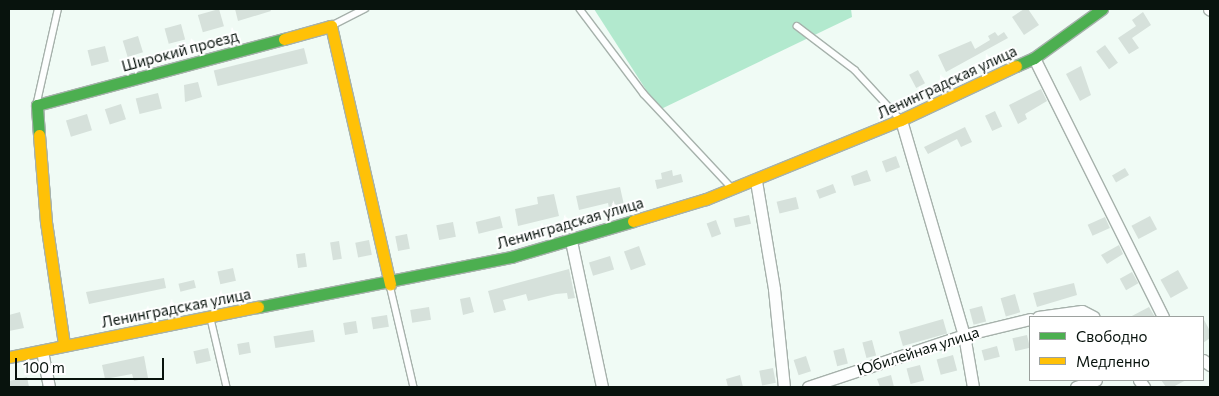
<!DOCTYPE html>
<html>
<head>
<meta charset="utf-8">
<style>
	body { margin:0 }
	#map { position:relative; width:1219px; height:396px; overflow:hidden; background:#f0fbf5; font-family:Commissioner,sans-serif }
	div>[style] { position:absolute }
	.green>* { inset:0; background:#b2e9ce }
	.building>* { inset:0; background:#d6e1db; transform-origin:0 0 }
	.roads { filter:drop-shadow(1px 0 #a6b1ab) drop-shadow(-1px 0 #a6b1ab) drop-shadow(0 1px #a6b1ab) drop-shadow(0 -1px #a6b1ab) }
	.lane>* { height:5.5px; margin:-2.75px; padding:0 2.75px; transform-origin:2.75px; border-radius:2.75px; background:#fdfefe }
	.street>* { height:11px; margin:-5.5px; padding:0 5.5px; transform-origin:5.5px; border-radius:5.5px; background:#fdfefe }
	.fast>* { height:11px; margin:-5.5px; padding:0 5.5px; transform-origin:5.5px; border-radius:5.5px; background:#4caf50 }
	.slow>* { height:11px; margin:-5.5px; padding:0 5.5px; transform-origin:5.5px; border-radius:5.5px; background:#ffc107 }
	span { translate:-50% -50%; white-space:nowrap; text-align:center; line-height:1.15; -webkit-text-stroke:4px #fff; paint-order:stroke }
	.street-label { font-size:15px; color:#08130d }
	.frame { position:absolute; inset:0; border:10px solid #08130d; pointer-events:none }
	.legend { position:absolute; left:1029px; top:316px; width:175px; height:65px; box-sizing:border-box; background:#fff; border:1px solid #9ca19e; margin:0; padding:6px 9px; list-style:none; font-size:15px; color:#08130d }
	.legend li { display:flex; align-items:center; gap:10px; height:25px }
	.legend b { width:25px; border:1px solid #9ca19e }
	.scale { position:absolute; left:15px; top:358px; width:149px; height:22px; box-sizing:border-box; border:2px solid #08130d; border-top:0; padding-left:6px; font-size:15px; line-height:18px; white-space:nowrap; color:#08130d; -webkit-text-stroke:4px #fff; paint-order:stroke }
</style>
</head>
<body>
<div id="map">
	<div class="green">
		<i style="clip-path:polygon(594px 9px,851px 9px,852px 17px,659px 110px)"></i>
	</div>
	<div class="building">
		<i style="left:219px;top:9px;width:18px;height:22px;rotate:74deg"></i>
		<i style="clip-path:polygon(235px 9px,270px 9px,271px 11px,238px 21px)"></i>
		<i style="clip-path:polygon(1024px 9px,1028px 9px,1039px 25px,1024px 35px,1012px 17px)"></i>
		<i style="clip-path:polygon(1143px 12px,1151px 25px,1132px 38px,1139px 48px,1129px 54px,1118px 38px,1136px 26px,1132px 20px)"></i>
		<i style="left:181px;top:24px;width:16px;height:17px;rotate:75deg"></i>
		<i style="clip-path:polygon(995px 32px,998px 36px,1004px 32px,1008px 38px,946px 72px,938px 55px,971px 41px,975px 49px,990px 40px,988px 36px)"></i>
		<i style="left:138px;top:36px;width:17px;height:16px;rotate:73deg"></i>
		<i style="left:1105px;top:45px;width:22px;height:11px;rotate:54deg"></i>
		<i style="left:105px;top:46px;width:16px;height:18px;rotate:76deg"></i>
		<i style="left:304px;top:48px;width:16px;height:93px;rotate:76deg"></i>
		<i style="clip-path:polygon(1081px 66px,1091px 95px,1080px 101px,1066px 74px)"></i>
		<i style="left:918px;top:70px;width:15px;height:10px;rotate:62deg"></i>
		<i style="clip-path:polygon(198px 82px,202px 97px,185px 102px,184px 85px)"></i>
		<i style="clip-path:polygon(1041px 89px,1047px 101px,1025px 114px,1027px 119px,1018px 124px,1009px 105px)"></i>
		<i style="left:158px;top:93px;width:16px;height:23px;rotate:76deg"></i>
		<i style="left:121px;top:104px;width:16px;height:17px;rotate:72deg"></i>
		<i style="left:995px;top:111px;width:17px;height:11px;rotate:65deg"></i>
		<i style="left:87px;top:114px;width:17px;height:22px;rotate:73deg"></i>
		<i style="clip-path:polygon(965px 127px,972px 142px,961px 147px,957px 139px,928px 154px,924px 147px)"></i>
		<i style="left:896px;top:156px;width:12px;height:15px;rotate:70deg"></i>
		<i style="left:1125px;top:168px;width:8px;height:15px;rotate:60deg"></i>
		<i style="clip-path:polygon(672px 170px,673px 176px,681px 174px,683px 182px,657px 189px,655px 180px,662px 179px,661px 173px)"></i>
		<i style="clip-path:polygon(867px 170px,871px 181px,854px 186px,851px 176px)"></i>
		<i style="left:833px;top:184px;width:9px;height:18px;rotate:69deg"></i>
		<i style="clip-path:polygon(620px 187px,624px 205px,609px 208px,608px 203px,579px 210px,576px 196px)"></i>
		<i style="clip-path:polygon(554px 194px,559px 216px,518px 226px,515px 209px,538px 204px,537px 197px)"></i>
		<i style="left:796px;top:197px;width:12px;height:20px;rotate:76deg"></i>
		<i style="left:749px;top:215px;width:9px;height:16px;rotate:77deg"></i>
		<i style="left:500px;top:216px;width:12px;height:25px;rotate:76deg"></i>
		<i style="left:1150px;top:216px;width:15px;height:21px;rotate:62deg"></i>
		<i style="left:1105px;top:217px;width:12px;height:19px;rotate:66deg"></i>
		<i style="left:716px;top:220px;width:15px;height:10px;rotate:70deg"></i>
		<i style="left:453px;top:222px;width:15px;height:17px;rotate:79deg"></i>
		<i style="left:407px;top:234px;width:15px;height:12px;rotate:79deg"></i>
		<i style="left:369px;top:240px;width:15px;height:14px;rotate:79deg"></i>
		<i style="left:339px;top:241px;width:18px;height:9px;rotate:81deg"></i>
		<i style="clip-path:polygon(1119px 245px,1123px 254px,1107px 264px,1101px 255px)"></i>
		<i style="left:639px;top:246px;width:20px;height:16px;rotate:70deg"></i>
		<i style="left:305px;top:253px;width:14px;height:9px;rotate:82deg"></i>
		<i style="left:610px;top:256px;width:14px;height:22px;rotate:73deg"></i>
		<i style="left:233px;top:268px;width:13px;height:16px;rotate:77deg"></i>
		<i style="clip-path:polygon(569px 269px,575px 298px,568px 299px,567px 293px,556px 294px,528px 301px,526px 294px,503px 300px,506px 310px,494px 313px,488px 291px)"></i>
		<i style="left:1178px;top:270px;width:21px;height:20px;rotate:61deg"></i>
		<i style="left:1132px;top:272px;width:13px;height:14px;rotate:61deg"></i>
		<i style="clip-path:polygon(164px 278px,166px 288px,89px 304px,86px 292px)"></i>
		<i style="left:194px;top:280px;width:8px;height:16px;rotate:76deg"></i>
		<i style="clip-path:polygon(1074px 283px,1077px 295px,1037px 307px,1033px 293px)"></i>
		<i style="left:1015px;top:294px;width:19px;height:15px;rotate:74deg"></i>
		<i style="clip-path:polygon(470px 297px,474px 312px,463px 315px,460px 299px)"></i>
		<i style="left:982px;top:306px;width:16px;height:13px;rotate:75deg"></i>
		<i style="left:429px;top:307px;width:13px;height:19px;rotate:81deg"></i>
		<i style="clip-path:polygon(1149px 307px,1155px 317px,1130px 317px)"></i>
		<i style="clip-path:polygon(20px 312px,24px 328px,9px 331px,9px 315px)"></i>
		<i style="left:387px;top:315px;width:12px;height:16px;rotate:81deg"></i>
		<i style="clip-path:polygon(1203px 318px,1210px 331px,1210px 338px,1203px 343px)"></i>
		<i style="left:943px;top:319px;width:15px;height:46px;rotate:74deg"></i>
		<i style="left:356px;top:321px;width:12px;height:13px;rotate:81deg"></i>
		<i style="left:313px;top:330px;width:12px;height:40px;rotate:81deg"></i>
		<i style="left:1027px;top:335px;width:13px;height:15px;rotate:77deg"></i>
		<i style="left:872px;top:340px;width:16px;height:10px;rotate:75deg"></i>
		<i style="left:249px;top:342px;width:11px;height:12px;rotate:80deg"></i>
		<i style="left:997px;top:346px;width:11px;height:16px;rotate:75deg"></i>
		<i style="left:208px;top:348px;width:13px;height:15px;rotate:77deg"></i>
		<i style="left:844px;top:348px;width:16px;height:11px;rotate:76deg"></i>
		<i style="left:953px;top:355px;width:16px;height:17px;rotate:75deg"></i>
		<i style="clip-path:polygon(144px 356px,148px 378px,134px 381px,132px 374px,105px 379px,102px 365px)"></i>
		<i style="left:806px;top:356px;width:16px;height:13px;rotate:72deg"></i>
		<i style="left:920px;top:365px;width:16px;height:14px;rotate:75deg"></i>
		<i style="left:773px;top:368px;width:15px;height:14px;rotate:79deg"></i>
		<i style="clip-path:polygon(740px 375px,743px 387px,728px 387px,726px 379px)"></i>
		<i style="clip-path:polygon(891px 375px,894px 387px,880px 387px,877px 379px)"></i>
		<i style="clip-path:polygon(27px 377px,29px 387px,9px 387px,9px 381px)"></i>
		<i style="clip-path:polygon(1161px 380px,1186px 380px,1173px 387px,1166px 387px)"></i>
	</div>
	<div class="roads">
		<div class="lane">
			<i style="left:580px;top:9px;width:106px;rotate:53deg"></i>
			<i style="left:644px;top:94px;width:127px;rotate:46.9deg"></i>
			<i style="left:331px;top:26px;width:38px;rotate:-27deg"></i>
			<i style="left:797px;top:26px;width:73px;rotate:37.2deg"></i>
			<i style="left:855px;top:70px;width:68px;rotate:47.4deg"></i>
			<i style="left:37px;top:102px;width:95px;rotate:-77.3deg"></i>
			<i style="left:390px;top:285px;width:105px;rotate:76.8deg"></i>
			<i style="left:211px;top:319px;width:70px;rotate:76.8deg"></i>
		</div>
		<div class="street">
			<i style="left:1209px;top:9px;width:1px;rotate:45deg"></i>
			<i style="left:1034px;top:58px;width:289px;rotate:63.5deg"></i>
			<i style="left:901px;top:120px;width:224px;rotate:73.7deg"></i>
			<i style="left:964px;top:335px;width:53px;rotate:80.2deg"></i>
			<i style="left:756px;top:181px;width:109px;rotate:80.5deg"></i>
			<i style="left:774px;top:289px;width:99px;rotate:84.2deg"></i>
			<i style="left:571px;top:241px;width:149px;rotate:78deg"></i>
			<i style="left:1038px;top:317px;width:44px;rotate:-7.8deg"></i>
			<i style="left:1082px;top:311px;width:13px;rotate:27deg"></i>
			<i style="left:42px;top:351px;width:37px;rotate:79deg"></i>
			<i style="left:1203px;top:360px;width:9px;rotate:36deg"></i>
			<i style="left:1139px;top:380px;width:9px;rotate:54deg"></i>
			<i style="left:808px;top:387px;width:164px;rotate:-18.4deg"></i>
			<i style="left:964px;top:335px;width:68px;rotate:-13.6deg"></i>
			<i style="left:1076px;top:387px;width:21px;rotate:-19deg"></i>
		</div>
		<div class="fast">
			<i style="left:1016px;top:66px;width:20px;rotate:-24deg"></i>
			<i style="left:1034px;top:58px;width:84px;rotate:-35.8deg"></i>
			<i style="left:39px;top:135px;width:30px;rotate:-94deg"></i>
			<i style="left:37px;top:105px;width:256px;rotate:-15deg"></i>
			<i style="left:258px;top:307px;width:258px;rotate:-11.2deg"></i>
			<i style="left:511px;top:257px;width:127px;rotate:-16.4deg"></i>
		</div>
		<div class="slow">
			<i style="left:284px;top:39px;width:49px;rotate:-15.5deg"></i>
			<i style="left:331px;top:26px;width:265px;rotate:77.1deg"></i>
			<i style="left:39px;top:135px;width:87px;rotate:85.4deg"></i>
			<i style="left:46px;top:222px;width:123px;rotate:81.6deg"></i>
			<i style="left:633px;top:221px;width:76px;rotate:-16.8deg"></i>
			<i style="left:706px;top:199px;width:210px;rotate:-22.1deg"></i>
			<i style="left:901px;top:120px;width:127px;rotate:-25.2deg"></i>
			<i style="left:9px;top:357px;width:254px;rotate:-11.4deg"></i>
		</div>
	</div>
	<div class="street-label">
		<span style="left:180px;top:51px;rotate:-15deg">Широкий проезд</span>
		<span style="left:947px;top:82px;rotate:-25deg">Ленинградская улица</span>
		<span style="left:570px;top:223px;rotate:-16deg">Ленинградская улица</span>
		<span style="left:176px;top:308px;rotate:-11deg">Ленинградская улица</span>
		<span style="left:918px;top:351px;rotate:-18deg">Юбилейная улица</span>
	</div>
	<div class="frame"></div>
	<ul class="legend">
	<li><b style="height:6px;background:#4caf50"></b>Свободно</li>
	<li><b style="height:6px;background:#ffc107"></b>Медленно</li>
	</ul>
	<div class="scale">100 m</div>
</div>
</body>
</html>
